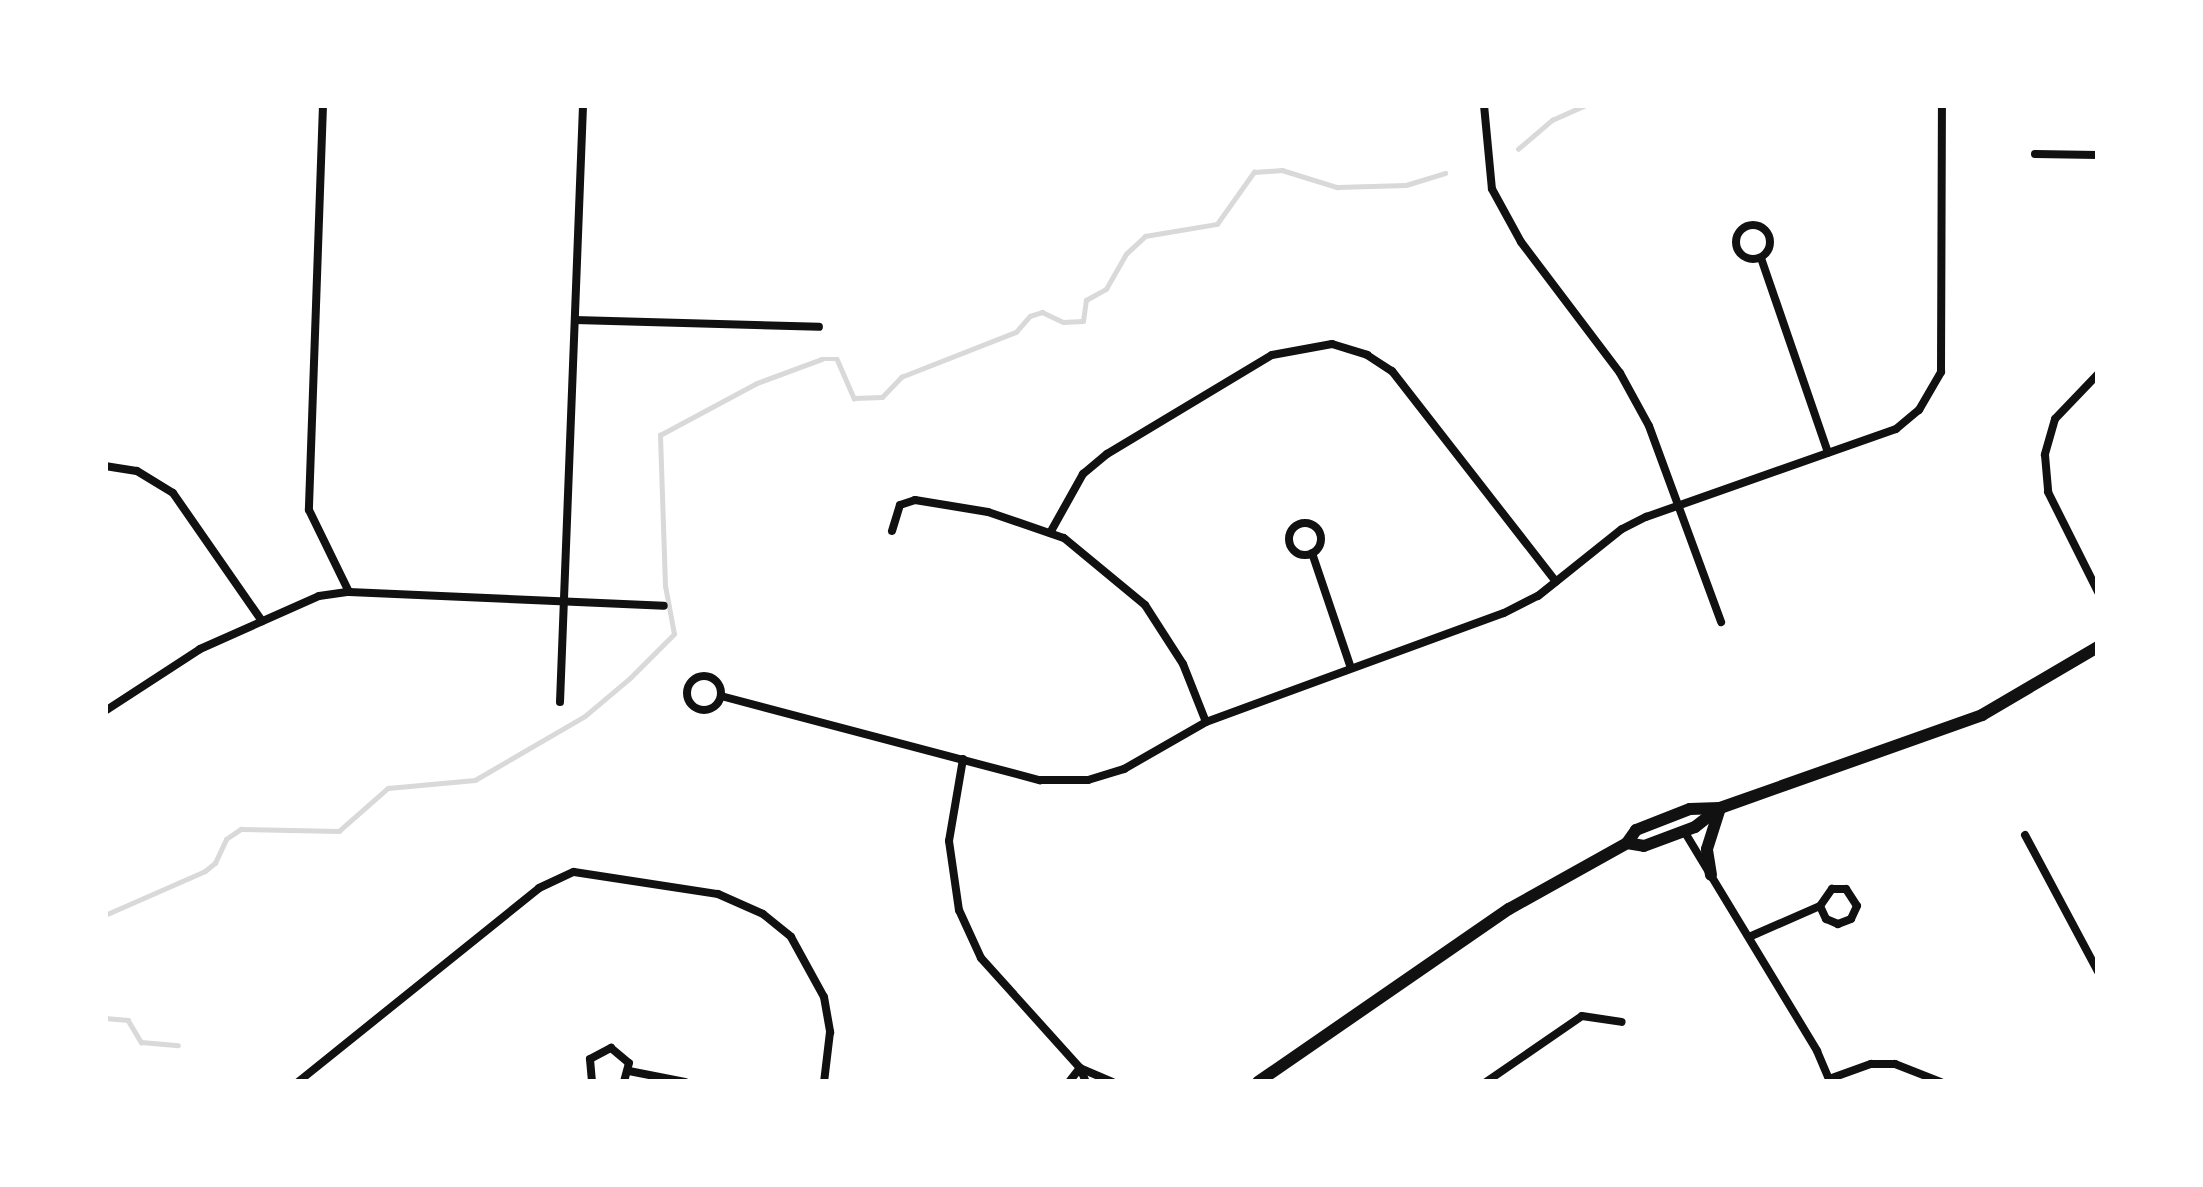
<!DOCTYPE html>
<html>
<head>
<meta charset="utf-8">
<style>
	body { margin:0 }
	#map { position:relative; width:2203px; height:1187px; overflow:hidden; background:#fff; font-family:"Fira Sans",sans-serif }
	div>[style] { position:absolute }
	.stream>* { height:4.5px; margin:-2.25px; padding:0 2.25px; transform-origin:2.25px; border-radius:2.25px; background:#d9d9d9 }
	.minor>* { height:8px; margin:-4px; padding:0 4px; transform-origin:4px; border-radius:4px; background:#111 }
	.minor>.ring { margin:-4px; padding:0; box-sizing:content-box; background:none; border:8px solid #111; border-radius:50% }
	.primary>* { height:12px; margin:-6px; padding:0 6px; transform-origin:6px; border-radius:6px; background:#111 }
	span { translate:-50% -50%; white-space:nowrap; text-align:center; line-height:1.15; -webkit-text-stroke:9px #fff; paint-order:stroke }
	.frame { position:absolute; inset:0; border:108px solid #fff; pointer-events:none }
</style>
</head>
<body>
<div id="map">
	<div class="stream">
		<i style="left:1518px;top:149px;width:45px;rotate:-40.5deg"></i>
		<i style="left:1552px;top:120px;width:36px;rotate:-24deg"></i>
		<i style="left:105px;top:915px;width:109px;rotate:-23.7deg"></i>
		<i style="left:205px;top:871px;width:13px;rotate:-39deg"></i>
		<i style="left:215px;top:863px;width:26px;rotate:-65deg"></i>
		<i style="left:226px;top:839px;width:18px;rotate:-34deg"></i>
		<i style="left:241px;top:829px;width:98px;rotate:1.2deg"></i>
		<i style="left:339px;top:831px;width:65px;rotate:-41.3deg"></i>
		<i style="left:388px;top:788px;width:87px;rotate:-5.3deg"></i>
		<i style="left:475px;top:780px;width:127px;rotate:-30.2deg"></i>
		<i style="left:585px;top:716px;width:59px;rotate:-40.2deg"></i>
		<i style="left:630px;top:678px;width:62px;rotate:-45deg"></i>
		<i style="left:674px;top:634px;width:49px;rotate:-100.6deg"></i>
		<i style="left:665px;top:586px;width:151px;rotate:-91.9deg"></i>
		<i style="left:660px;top:435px;width:110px;rotate:-28.2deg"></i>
		<i style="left:757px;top:383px;width:69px;rotate:-20.3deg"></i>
		<i style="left:822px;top:359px;width:15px"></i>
		<i style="left:837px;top:359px;width:43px;rotate:66.4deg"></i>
		<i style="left:854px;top:398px;width:28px;rotate:-2deg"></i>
		<i style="left:882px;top:397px;width:28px;rotate:-46deg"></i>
		<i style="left:901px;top:377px;width:123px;rotate:-21.4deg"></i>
		<i style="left:1016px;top:332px;width:21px;rotate:-49deg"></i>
		<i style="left:1030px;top:316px;width:13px;rotate:-18deg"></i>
		<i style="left:1042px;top:312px;width:23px;rotate:25deg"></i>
		<i style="left:1063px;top:322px;width:20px;rotate:-3deg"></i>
		<i style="left:1083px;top:321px;width:21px;rotate:-82deg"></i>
		<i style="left:1086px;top:300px;width:23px;rotate:-29deg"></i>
		<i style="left:1106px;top:289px;width:40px;rotate:-60.3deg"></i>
		<i style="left:1126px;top:254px;width:26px;rotate:-43deg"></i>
		<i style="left:1145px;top:236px;width:73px;rotate:-9.5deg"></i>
		<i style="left:1217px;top:224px;width:64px;rotate:-54.6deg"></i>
		<i style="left:1254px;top:172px;width:28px;rotate:-4deg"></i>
		<i style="left:1282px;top:170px;width:58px;rotate:17.2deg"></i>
		<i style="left:1337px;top:187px;width:69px;rotate:-1.7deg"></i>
		<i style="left:1406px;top:185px;width:41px;rotate:-17.1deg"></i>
		<i style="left:105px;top:1018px;width:23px;rotate:5deg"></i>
		<i style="left:128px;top:1020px;width:26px;rotate:59deg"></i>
		<i style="left:141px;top:1042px;width:37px;rotate:5deg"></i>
	</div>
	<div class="minor">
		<i style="left:323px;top:105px;width:405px;rotate:92deg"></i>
		<i style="left:309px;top:510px;width:91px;rotate:64deg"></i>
		<i style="left:1484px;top:105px;width:84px;rotate:84.6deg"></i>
		<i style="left:1492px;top:189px;width:60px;rotate:61.3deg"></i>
		<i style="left:1521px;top:242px;width:164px;rotate:52.9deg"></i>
		<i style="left:1620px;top:373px;width:60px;rotate:61.3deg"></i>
		<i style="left:1649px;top:426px;width:209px;rotate:69.8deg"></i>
		<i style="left:2035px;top:154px;width:63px;rotate:0.9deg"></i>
		<i class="ring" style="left:1736px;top:225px;width:26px;height:26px"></i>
		<i style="left:1761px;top:258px;width:206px;rotate:71deg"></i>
		<i style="left:575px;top:320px;width:244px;rotate:1.6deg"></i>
		<i style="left:2098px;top:374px;width:62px;rotate:133.7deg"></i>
		<i style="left:2055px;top:419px;width:37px;rotate:106deg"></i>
		<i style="left:2045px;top:455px;width:37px;rotate:85deg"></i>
		<i style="left:2048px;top:492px;width:112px;rotate:63.4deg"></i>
		<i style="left:105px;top:466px;width:32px;rotate:9deg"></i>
		<i style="left:137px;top:471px;width:42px;rotate:31.4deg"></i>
		<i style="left:173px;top:493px;width:156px;rotate:55.2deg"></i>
		<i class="ring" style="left:1289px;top:523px;width:24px;height:24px"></i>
		<i style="left:892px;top:531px;width:27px;rotate:-73deg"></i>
		<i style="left:900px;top:505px;width:16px;rotate:-18deg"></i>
		<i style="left:915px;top:500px;width:74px;rotate:9.3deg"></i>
		<i style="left:988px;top:512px;width:80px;rotate:18.9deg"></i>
		<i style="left:1064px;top:538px;width:105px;rotate:39.6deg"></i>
		<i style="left:1145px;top:605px;width:70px;rotate:57.2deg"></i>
		<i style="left:1183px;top:664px;width:62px;rotate:68.4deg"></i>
		<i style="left:1050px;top:533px;width:68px;rotate:-60.8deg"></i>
		<i style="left:1083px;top:474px;width:31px;rotate:-40deg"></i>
		<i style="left:1107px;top:454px;width:192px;rotate:-31deg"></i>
		<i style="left:1272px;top:355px;width:61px;rotate:-10.4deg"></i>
		<i style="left:1332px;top:344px;width:37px;rotate:17deg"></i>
		<i style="left:1367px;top:355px;width:30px;rotate:33deg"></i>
		<i style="left:1392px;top:371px;width:267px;rotate:52.1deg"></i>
		<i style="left:1312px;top:553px;width:121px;rotate:71.3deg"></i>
		<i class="ring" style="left:687px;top:676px;width:26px;height:26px"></i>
		<i style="left:721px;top:696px;width:330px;rotate:14.8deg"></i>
		<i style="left:1040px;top:780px;width:48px"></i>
		<i style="left:1088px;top:780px;width:38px;rotate:-17deg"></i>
		<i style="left:1124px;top:769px;width:95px;rotate:-29.8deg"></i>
		<i style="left:1206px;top:722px;width:317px;rotate:-20.1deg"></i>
		<i style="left:1504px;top:613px;width:38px;rotate:-27deg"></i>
		<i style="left:1538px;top:596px;width:107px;rotate:-38.6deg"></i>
		<i style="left:1622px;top:529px;width:27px;rotate:-27deg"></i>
		<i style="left:1646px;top:517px;width:265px;rotate:-19.4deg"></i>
		<i style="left:1896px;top:429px;width:30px;rotate:-40deg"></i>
		<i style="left:1919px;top:410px;width:44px;rotate:-59.9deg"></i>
		<i style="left:1941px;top:372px;width:267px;rotate:-89.8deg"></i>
		<i style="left:560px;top:702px;width:597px;rotate:-87.79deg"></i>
		<i style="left:105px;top:711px;width:113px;rotate:-33.1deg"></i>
		<i style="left:200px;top:649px;width:130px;rotate:-24deg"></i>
		<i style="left:319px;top:596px;width:30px;rotate:-8deg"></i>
		<i style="left:349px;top:592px;width:315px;rotate:2.5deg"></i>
		<i style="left:963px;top:759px;width:83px;rotate:99.7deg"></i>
		<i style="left:949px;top:841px;width:70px;rotate:81.8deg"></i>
		<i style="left:959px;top:910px;width:53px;rotate:65.4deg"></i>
		<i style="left:981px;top:958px;width:148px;rotate:48deg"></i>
		<i style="left:1080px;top:1068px;width:15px;rotate:67deg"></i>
		<i style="left:1684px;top:831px;width:257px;rotate:58.8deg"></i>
		<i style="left:1817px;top:1051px;width:34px;rotate:67deg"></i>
		<i style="left:2025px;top:835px;width:155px;rotate:61.9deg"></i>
		<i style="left:1749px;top:937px;width:77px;rotate:-23.6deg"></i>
		<i style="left:1820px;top:906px;width:21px;rotate:-55deg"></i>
		<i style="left:1832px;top:889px;width:14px"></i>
		<i style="left:1846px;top:889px;width:20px;rotate:57deg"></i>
		<i style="left:1857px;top:906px;width:14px;rotate:115deg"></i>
		<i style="left:1851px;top:919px;width:14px;rotate:159deg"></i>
		<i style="left:1838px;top:924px;width:13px;rotate:-157deg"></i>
		<i style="left:1826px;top:919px;width:14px;rotate:-115deg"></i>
		<i style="left:1082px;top:1069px;width:33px;rotate:23deg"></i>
		<i style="left:629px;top:1071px;width:57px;rotate:11.1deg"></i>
		<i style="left:1829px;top:1079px;width:45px;rotate:-19.7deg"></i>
		<i style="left:1871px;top:1064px;width:24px"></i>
		<i style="left:1895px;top:1064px;width:49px;rotate:21.4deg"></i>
		<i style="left:298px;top:1082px;width:309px;rotate:-38.8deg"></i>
		<i style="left:539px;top:888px;width:38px;rotate:-25deg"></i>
		<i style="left:574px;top:872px;width:146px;rotate:8.7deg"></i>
		<i style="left:718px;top:894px;width:49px;rotate:24deg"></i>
		<i style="left:763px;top:914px;width:36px;rotate:39deg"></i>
		<i style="left:791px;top:937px;width:68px;rotate:61.2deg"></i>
		<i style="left:824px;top:997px;width:36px;rotate:80deg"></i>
		<i style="left:830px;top:1032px;width:50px;rotate:96.8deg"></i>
		<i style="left:592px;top:1082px;width:23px;rotate:-95deg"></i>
		<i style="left:590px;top:1059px;width:24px;rotate:-28deg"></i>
		<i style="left:611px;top:1048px;width:23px;rotate:40deg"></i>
		<i style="left:629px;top:1063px;width:20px;rotate:105deg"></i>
		<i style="left:1069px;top:1082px;width:18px;rotate:-52deg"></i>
		<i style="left:1486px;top:1082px;width:116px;rotate:-34.5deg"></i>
		<i style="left:1582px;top:1016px;width:40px;rotate:8.5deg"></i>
	</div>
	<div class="primary">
		<i style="left:1627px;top:843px;width:17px;rotate:10deg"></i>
		<i style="left:1644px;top:846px;width:54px;rotate:-20.4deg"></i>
		<i style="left:1695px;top:827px;width:29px;rotate:-38deg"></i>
		<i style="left:1711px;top:875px;width:26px;rotate:-99deg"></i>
		<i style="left:1707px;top:849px;width:43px;rotate:-72.4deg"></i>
		<i style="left:1258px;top:1082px;width:305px;rotate:-34.6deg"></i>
		<i style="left:1509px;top:909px;width:135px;rotate:-29.2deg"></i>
		<i style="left:1627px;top:843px;width:16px;rotate:-55deg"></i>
		<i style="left:1636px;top:830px;width:58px;rotate:-21.3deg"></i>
		<i style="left:1690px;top:809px;width:30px;rotate:-2deg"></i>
		<i style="left:1720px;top:808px;width:278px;rotate:-19.5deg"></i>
		<i style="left:1982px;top:715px;width:134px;rotate:-30.4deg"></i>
	</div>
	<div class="frame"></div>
</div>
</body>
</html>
